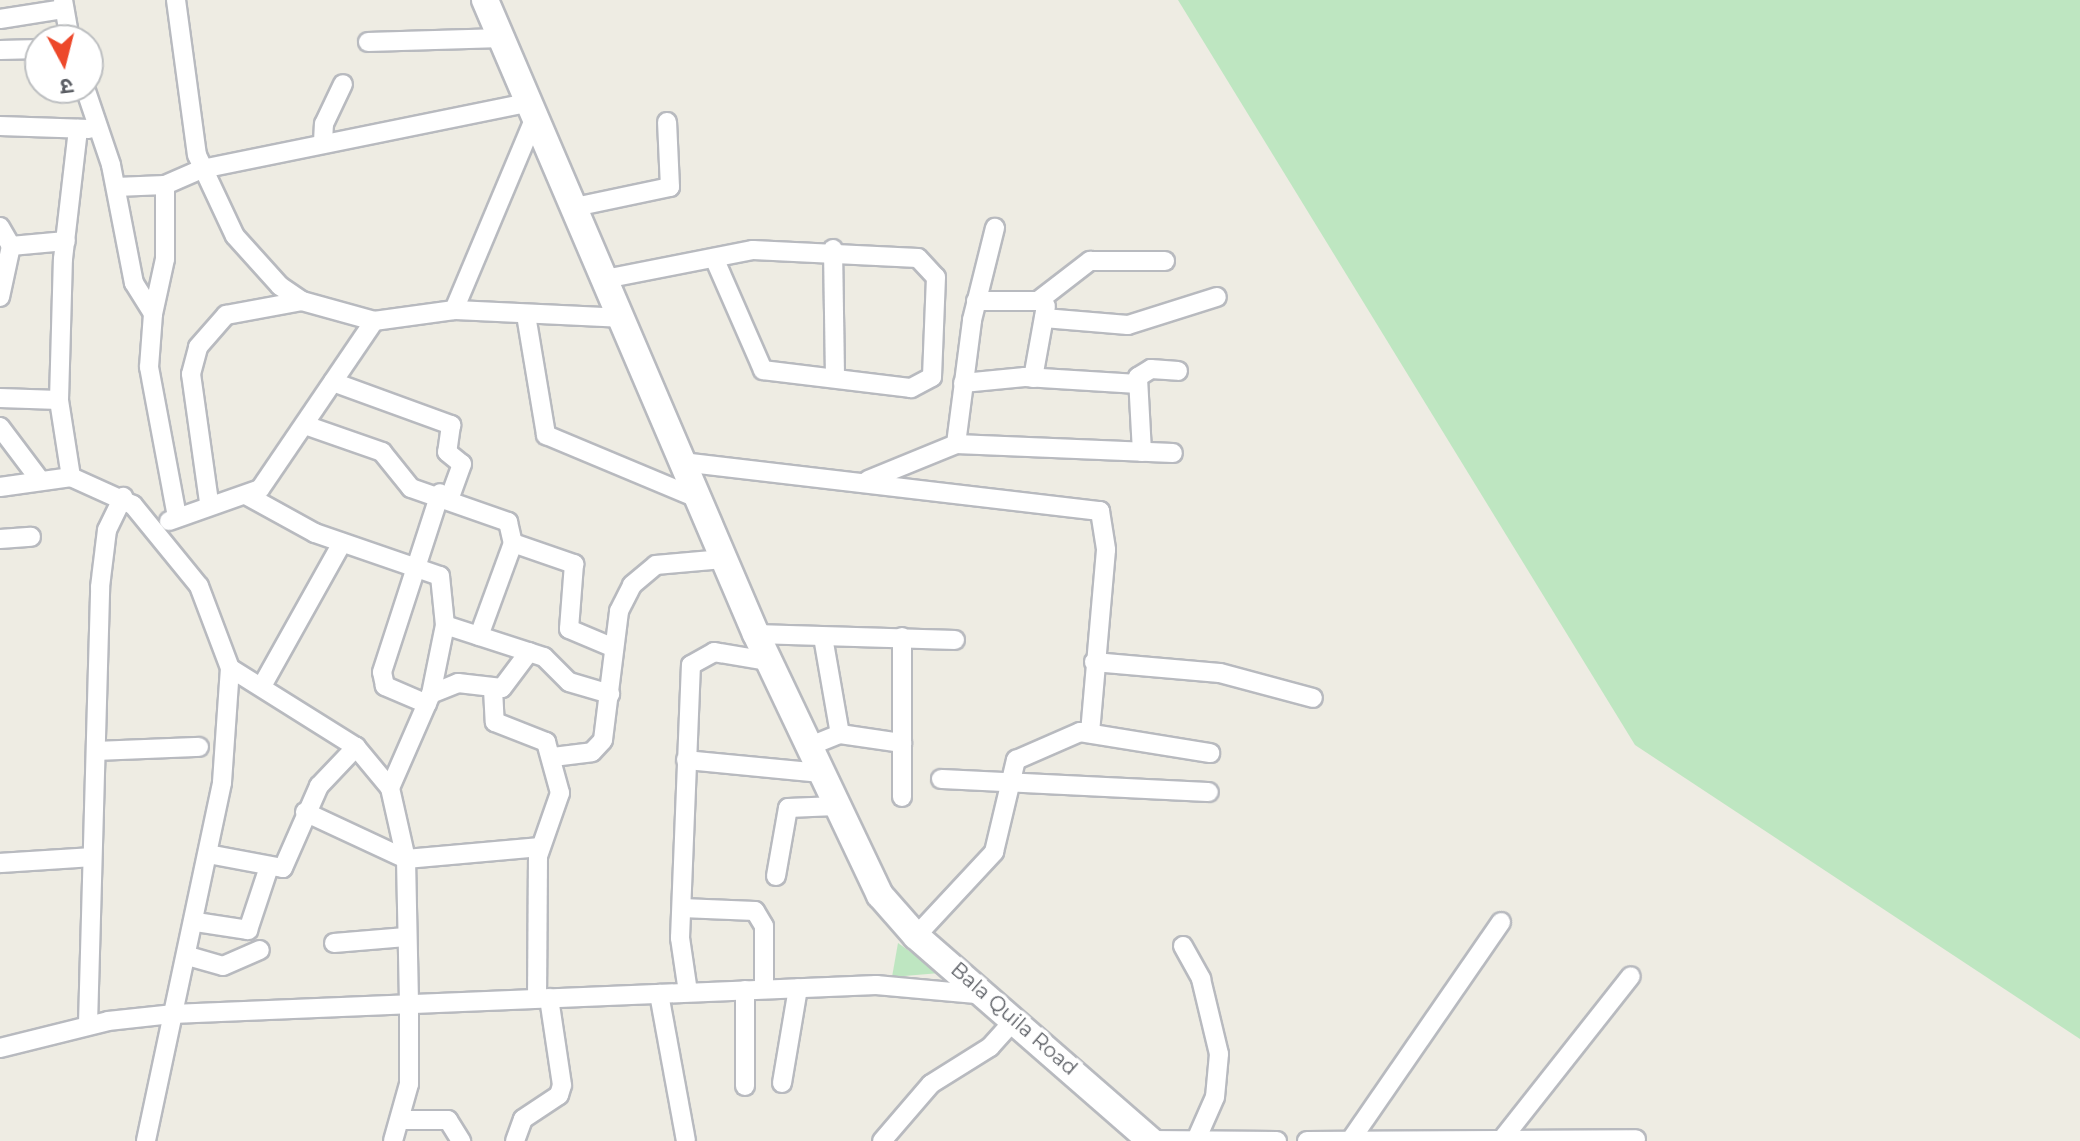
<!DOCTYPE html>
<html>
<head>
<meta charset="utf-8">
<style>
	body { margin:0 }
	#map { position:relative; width:2080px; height:1141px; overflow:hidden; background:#eeece3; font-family:Montserrat,"Noto Sans Devanagari",sans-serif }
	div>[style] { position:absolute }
	.green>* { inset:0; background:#bee6c1 }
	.roads { filter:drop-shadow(2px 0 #b8babf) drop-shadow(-2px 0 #b8babf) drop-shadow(0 2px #b8babf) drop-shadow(0 -2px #b8babf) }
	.street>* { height:18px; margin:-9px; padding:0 9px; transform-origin:9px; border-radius:9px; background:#fff }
	.secondary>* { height:26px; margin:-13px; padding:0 13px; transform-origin:13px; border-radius:13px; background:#fff }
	span { translate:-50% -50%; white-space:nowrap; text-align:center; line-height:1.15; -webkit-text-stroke:7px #fff; paint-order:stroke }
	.street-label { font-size:20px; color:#5b5e64 }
	.north { position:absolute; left:24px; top:24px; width:80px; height:80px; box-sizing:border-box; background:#fff; border:2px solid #bdbfc1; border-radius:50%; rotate:173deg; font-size:22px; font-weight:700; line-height:32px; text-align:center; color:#5b5e64 }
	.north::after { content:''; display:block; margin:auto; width:28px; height:36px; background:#ed482a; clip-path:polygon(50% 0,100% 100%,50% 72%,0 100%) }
</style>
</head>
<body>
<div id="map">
	<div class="green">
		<i style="clip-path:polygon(1178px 0,2080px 0,2080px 1039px,1635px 745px)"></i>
		<i style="clip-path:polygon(898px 943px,940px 973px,892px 977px)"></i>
	</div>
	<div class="roads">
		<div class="street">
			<i style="left:63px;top:0;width:41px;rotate:80.1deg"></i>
			<i style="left:176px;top:0;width:156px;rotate:82.3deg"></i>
			<i style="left:197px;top:155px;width:89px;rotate:64.9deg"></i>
			<i style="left:235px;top:236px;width:67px;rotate:48deg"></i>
			<i style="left:280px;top:286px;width:27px;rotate:34deg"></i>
			<i style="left:302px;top:301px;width:75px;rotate:15.5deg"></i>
			<i style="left:374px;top:321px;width:81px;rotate:-7.8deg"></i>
			<i style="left:454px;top:310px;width:167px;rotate:2.7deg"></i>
			<i style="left:0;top:19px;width:65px;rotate:-8.9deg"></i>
			<i style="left:368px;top:42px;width:134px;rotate:-1.7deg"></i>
			<i style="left:0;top:50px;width:40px;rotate:-1.4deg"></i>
			<i style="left:85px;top:88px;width:81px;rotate:71.3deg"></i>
			<i style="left:111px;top:165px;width:120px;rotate:79deg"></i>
			<i style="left:134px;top:283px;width:36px;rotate:58deg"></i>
			<i style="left:153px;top:314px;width:53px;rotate:94.3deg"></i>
			<i style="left:149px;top:367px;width:153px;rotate:79.4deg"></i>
			<i style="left:0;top:126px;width:89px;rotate:1.9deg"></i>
			<i style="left:323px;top:142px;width:18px;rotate:-87deg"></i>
			<i style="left:324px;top:124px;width:44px;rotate:-64.6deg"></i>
			<i style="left:116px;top:187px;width:49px;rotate:-2.3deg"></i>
			<i style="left:165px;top:185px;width:40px;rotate:-23.4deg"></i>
			<i style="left:202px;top:169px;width:335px;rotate:-11.5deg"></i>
			<i style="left:575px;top:207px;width:97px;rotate:-11.9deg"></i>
			<i style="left:670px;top:187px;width:65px;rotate:-92.6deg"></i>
			<i style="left:0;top:227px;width:22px;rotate:60deg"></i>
			<i style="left:11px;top:246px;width:55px;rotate:-5.2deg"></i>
			<i style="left:833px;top:249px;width:127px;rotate:89.1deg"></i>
			<i style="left:605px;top:279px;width:151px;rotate:-11.1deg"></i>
			<i style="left:753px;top:250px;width:165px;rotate:2.8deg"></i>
			<i style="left:918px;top:258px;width:26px;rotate:47deg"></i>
			<i style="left:936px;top:277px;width:100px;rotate:92.3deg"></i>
			<i style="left:932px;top:377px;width:24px;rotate:152deg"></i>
			<i style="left:911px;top:388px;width:149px;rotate:-173.1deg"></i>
			<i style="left:763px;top:370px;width:122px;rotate:-113.6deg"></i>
			<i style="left:0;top:297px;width:52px;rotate:-77.8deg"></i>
			<i style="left:976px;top:301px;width:62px"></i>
			<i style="left:1038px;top:301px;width:66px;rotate:-37.6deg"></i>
			<i style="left:1090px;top:261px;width:75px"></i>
			<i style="left:454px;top:310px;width:206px;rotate:-67.2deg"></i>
			<i style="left:153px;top:314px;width:56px;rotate:-77.7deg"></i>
			<i style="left:165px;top:259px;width:74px;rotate:-90deg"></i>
			<i style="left:526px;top:315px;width:122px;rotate:80.5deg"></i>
			<i style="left:546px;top:435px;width:166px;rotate:22.7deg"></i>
			<i style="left:1044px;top:318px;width:84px;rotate:4.8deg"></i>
			<i style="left:1128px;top:325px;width:93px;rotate:-17.5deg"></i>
			<i style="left:1033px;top:378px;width:73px;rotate:-79.8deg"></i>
			<i style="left:333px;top:382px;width:126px;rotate:20deg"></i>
			<i style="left:451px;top:425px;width:27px;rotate:98deg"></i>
			<i style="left:447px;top:452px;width:19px;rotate:39deg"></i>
			<i style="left:462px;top:464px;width:35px;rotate:110deg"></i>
			<i style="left:963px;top:383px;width:62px;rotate:-5.5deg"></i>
			<i style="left:1025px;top:377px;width:113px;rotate:3.5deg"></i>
			<i style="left:0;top:398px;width:59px;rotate:1.9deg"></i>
			<i style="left:305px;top:425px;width:82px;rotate:19.3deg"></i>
			<i style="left:382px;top:452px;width:46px;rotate:51.1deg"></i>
			<i style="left:411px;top:488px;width:103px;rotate:19.3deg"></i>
			<i style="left:508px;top:522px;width:22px;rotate:77deg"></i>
			<i style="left:513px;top:543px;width:99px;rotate:110.1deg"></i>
			<i style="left:0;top:427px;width:66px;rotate:53deg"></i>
			<i style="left:956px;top:444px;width:217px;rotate:2.4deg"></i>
			<i style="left:1142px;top:452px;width:75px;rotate:-93.1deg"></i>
			<i style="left:1138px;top:377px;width:15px;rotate:-32deg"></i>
			<i style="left:1151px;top:369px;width:27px;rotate:4deg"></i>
			<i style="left:682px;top:462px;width:421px;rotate:6.7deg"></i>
			<i style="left:1100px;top:511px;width:39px;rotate:81deg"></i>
			<i style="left:1106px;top:550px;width:184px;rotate:95deg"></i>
			<i style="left:71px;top:477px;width:78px;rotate:-98.9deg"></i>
			<i style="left:59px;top:400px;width:141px;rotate:-88.4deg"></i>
			<i style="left:63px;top:259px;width:131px;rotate:-83.4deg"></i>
			<i style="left:868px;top:480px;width:95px;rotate:-22.2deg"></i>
			<i style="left:956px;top:444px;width:125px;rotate:-82.6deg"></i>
			<i style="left:972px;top:320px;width:95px;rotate:-76deg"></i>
			<i style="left:0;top:487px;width:72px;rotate:-8deg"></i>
			<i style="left:71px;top:477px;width:68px;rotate:24.3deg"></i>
			<i style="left:133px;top:505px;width:104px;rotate:50.8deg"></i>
			<i style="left:199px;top:586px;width:88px;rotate:69.3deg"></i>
			<i style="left:230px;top:668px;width:115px;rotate:94deg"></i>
			<i style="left:222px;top:783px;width:366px;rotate:102deg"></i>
			<i style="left:246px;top:495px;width:79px;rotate:28.8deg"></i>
			<i style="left:315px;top:533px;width:132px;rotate:19deg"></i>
			<i style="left:440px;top:576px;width:49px;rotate:84.2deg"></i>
			<i style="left:445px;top:625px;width:104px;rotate:17.9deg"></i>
			<i style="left:544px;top:657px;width:35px;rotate:45deg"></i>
			<i style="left:569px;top:682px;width:43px;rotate:16.3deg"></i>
			<i style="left:209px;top:502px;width:129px;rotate:-98deg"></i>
			<i style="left:191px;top:374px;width:28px;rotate:-75deg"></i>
			<i style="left:198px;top:347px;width:43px;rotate:-48.8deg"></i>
			<i style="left:226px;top:315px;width:77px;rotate:-10.4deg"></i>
			<i style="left:169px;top:521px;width:96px;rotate:-19.4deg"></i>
			<i style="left:260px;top:489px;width:203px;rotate:-55.8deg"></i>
			<i style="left:0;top:539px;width:31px;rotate:-4deg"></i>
			<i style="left:513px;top:543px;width:65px;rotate:19deg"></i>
			<i style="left:574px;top:564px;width:65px;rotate:94.4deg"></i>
			<i style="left:569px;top:629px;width:49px;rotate:22.9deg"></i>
			<i style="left:756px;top:634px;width:199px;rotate:1.7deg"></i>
			<i style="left:823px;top:637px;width:98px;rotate:80.1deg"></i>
			<i style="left:902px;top:637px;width:160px;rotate:90deg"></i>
			<i style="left:1094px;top:662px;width:126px;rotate:5deg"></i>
			<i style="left:1220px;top:673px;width:96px;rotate:15deg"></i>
			<i style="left:230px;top:668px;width:149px;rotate:32.1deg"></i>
			<i style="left:356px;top:747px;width:53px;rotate:50.3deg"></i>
			<i style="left:390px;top:788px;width:73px;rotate:77.3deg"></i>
			<i style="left:406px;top:859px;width:143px;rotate:88.8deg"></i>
			<i style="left:409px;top:1002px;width:82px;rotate:90deg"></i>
			<i style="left:409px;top:1084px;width:59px;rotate:105.7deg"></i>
			<i style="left:262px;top:686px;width:164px;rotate:-60.8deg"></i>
			<i style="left:493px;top:689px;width:33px;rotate:87deg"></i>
			<i style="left:495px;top:722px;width:55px;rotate:21.4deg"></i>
			<i style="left:546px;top:742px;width:53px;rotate:74.6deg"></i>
			<i style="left:560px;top:793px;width:67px;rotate:109.2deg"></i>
			<i style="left:538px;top:856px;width:142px;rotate:90.4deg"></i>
			<i style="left:431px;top:694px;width:70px;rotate:-78.5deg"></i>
			<i style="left:427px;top:704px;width:46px;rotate:-156.8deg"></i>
			<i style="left:385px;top:686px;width:14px;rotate:-102deg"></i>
			<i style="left:382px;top:672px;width:188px;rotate:-72deg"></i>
			<i style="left:810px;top:746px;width:32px;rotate:-22deg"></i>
			<i style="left:840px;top:734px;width:63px;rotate:8.3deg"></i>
			<i style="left:98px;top:751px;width:101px;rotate:-2.3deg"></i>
			<i style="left:553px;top:757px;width:39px;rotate:-7deg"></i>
			<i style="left:592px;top:752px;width:16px;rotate:-47deg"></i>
			<i style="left:603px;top:740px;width:130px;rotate:-82.9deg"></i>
			<i style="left:619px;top:611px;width:29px;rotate:-63deg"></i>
			<i style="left:632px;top:585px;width:31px;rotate:-40deg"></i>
			<i style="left:656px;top:565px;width:67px;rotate:-5.1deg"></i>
			<i style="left:686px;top:760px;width:137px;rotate:5.5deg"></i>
			<i style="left:941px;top:779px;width:268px;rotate:2.8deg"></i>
			<i style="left:390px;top:788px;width:103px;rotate:-66.4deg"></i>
			<i style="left:431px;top:694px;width:29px;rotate:-22deg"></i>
			<i style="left:458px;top:683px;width:44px;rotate:6.5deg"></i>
			<i style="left:502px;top:688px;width:45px;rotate:-53.1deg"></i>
			<i style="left:305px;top:812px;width:111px;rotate:25deg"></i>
			<i style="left:406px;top:859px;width:135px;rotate:-5.1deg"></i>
			<i style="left:208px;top:854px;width:76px;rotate:10.6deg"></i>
			<i style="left:283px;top:868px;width:90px;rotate:-66.3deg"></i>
			<i style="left:319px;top:786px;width:54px;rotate:-46.5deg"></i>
			<i style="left:0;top:863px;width:92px;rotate:-3.7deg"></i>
			<i style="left:776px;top:876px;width:69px;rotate:-80deg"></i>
			<i style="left:788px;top:808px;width:48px;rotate:-2.4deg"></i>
			<i style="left:682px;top:908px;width:73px;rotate:2.4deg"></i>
			<i style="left:755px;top:911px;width:17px;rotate:59deg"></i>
			<i style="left:764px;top:926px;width:63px;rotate:90deg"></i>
			<i style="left:196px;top:922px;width:53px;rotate:8.7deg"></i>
			<i style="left:248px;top:930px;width:66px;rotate:-71.6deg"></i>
			<i style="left:916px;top:936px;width:115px;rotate:-47.1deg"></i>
			<i style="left:994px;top:852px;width:95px;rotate:-76.6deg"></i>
			<i style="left:1016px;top:760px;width:70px;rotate:-23.6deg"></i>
			<i style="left:1080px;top:732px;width:132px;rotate:9.2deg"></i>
			<i style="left:334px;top:943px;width:72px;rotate:-4.8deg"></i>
			<i style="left:1183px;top:946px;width:38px;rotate:61deg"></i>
			<i style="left:1201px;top:979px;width:77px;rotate:76.5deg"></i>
			<i style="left:1219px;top:1054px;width:43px;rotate:95.3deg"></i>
			<i style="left:1215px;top:1097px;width:47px;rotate:113.8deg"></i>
			<i style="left:188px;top:956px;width:36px;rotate:16deg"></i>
			<i style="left:223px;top:966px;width:40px;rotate:-23.4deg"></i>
			<i style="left:688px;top:992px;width:55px;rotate:-98.4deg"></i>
			<i style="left:680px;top:938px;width:273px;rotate:-87.7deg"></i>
			<i style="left:691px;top:665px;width:26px;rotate:-29deg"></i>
			<i style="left:714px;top:652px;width:55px;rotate:9.5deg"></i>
			<i style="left:659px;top:994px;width:149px;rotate:79.6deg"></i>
			<i style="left:88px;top:1024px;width:437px;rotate:-88.4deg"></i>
			<i style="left:100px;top:587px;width:57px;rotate:-83deg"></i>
			<i style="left:107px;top:530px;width:37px;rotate:-64deg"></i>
			<i style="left:0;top:1048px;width:111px;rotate:-14deg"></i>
			<i style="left:108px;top:1021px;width:64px;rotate:-6.2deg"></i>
			<i style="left:172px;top:1014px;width:705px;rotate:-2.36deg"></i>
			<i style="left:876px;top:985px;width:109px;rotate:5.2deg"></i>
			<i style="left:782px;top:1083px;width:96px;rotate:-80.4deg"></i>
			<i style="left:745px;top:1086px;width:96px;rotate:-90deg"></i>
			<i style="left:401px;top:1120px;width:47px"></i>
			<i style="left:448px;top:1120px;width:25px;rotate:58deg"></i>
			<i style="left:1503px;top:1138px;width:206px;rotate:-51.7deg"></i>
			<i style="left:1150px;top:1140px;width:127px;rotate:0.5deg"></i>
			<i style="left:515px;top:1141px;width:23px;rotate:-70deg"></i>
			<i style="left:523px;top:1119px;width:43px;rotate:-33.7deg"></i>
			<i style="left:559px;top:1095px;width:10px;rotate:-73deg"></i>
			<i style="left:562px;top:1085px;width:88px;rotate:-98.5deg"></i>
			<i style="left:882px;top:1141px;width:75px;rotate:-49.3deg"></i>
			<i style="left:931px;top:1084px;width:70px;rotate:-32.1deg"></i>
			<i style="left:990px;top:1047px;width:38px;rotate:-48deg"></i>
			<i style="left:1307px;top:1141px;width:329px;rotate:-0.3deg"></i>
			<i style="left:1350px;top:1141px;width:266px;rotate:-55.4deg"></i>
		</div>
		<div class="secondary">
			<i style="left:485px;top:0;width:689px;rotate:66.86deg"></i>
			<i style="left:756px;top:634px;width:289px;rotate:64.6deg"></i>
			<i style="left:880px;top:895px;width:55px;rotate:48.7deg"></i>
			<i style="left:916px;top:936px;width:312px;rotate:41.1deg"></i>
		</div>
	</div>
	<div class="street-label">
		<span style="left:1014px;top:1019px;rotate:41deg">Bala Quila Road</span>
	</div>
	<div class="north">उ</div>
</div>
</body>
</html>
